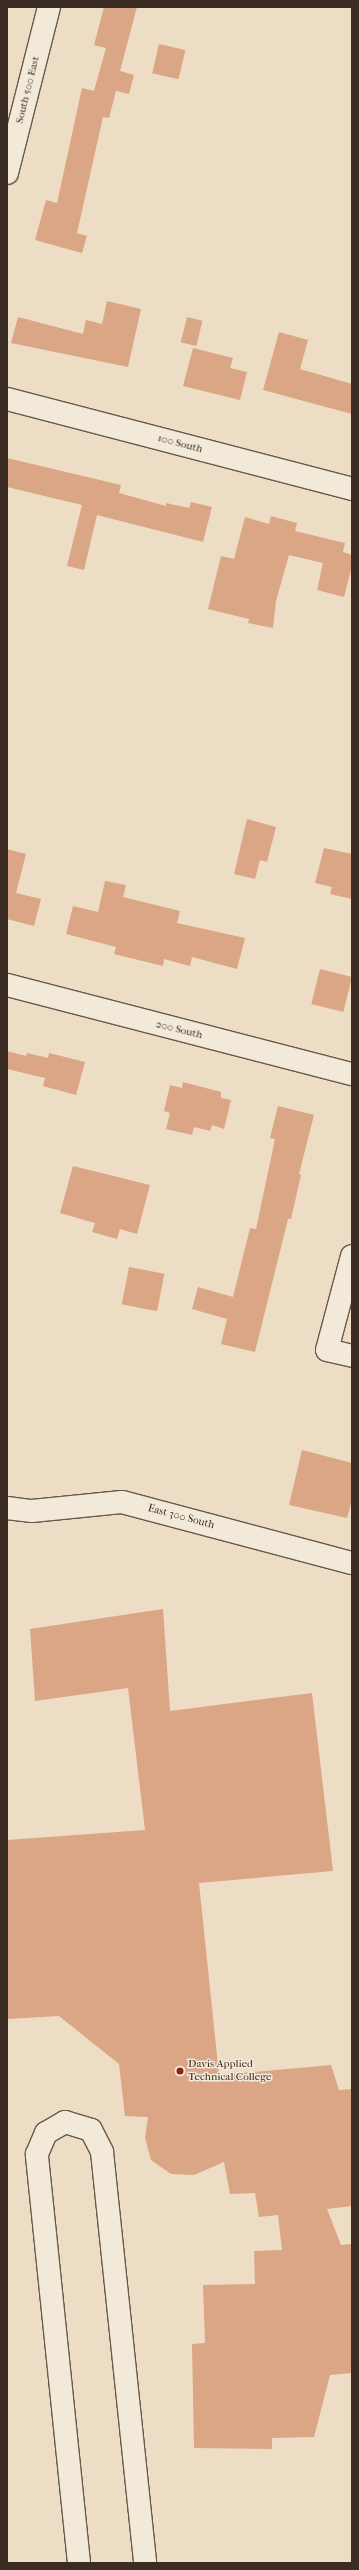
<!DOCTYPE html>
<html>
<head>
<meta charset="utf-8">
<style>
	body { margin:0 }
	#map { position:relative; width:359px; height:2570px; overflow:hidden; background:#ecddc4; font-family:"IM FELL French Canon",serif }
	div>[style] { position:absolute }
	.building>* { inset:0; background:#daa685; transform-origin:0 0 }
	.roads { filter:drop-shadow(1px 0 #66584b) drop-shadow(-1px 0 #66584b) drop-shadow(0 1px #66584b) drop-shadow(0 -1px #66584b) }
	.minor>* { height:22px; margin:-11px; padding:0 11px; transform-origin:11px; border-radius:11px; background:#f3e9d9 }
	.dots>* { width:11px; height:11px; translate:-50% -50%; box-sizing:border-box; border:2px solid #f3e9d9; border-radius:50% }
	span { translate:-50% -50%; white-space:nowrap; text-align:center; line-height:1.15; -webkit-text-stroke:3px #f3e9d9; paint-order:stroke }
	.street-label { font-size:11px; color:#3a2b23 }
	.poi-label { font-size:11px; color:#3a2b23 }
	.left { translate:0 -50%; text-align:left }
	.frame { position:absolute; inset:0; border:8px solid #3a2b23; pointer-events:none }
</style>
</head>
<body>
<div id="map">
	<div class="building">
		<i style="clip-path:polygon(104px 7px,137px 7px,120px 71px,134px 75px,129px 94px,116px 91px,109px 118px,103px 117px,77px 233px,87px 236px,82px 253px,35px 240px,46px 200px,57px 203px,82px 88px,94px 91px,106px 48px,94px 45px)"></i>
		<i style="left:159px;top:44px;width:27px;height:30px;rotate:13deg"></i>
		<i style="clip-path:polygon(107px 301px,141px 309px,128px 367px,11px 343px,18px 317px,83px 334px,86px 320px,102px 324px)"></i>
		<i style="left:187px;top:317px;width:16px;height:26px;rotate:14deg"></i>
		<i style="clip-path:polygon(279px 332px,308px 340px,300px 369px,352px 384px,352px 414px,263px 390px)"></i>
		<i style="clip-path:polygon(193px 348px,233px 358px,230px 368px,247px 372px,240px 400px,183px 386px)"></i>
		<i style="clip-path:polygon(7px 458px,121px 485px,119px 493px,166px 506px,166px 503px,189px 508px,191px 502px,212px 507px,203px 542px,97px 515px,84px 570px,67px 566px,82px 505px,7px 487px)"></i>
		<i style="clip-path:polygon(271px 516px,297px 523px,295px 531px,345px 543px,343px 552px,352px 555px,352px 566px,344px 597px,317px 590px,323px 563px,289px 555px,276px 601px,273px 628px,248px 623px,249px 619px,208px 609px,221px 556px,234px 559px,245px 517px,269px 524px)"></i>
		<i style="clip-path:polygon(247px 819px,276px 827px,267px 862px,260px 860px,255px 879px,234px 874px)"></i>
		<i style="clip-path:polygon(324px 848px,352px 854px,352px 899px,330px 894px,332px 887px,315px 883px)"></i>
		<i style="clip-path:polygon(7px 849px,26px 854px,16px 893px,41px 899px,34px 926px,7px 919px)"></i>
		<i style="clip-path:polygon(105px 881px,126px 885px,123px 897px,180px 911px,177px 923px,245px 938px,237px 969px,192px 957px,190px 966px,164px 959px,163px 966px,114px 954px,116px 947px,66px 934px,73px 906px,98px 912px)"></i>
		<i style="left:320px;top:969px;width:33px;height:36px;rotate:14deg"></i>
		<i style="clip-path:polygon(7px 1051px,26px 1056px,27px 1053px,48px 1058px,49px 1053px,85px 1062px,76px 1095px,43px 1086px,45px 1078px,7px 1069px)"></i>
		<i style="clip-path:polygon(183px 1082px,221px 1092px,221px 1098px,231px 1100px,224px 1129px,212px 1125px,210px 1131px,194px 1127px,192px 1135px,166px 1129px,170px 1113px,164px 1111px,170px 1085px,182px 1088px)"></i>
		<i style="clip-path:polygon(278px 1106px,314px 1115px,299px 1174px,301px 1175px,291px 1219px,288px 1219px,255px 1352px,221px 1344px,227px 1319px,192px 1309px,198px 1287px,233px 1297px,250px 1228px,256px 1229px,275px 1139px,270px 1138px)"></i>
		<i style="clip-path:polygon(73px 1166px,150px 1185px,137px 1234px,120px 1229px,117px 1239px,92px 1232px,95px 1223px,60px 1213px)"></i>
		<i style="left:129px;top:1267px;width:36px;height:38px;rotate:11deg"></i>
		<i style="clip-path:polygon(302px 1450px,352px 1463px,352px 1500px,347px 1518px,289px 1505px)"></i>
		<i style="clip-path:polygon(163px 1609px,170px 1711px,312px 1693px,333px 1871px,199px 1883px,219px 2075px,331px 2065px,339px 2090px,352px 2089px,352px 2206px,327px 2209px,341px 2245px,352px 2244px,352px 2373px,330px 2375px,314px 2437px,272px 2438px,272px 2449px,194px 2448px,192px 2344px,205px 2343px,203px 2285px,255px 2284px,254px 2251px,282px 2250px,278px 2215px,259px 2217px,255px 2193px,230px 2194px,224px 2162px,194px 2175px,171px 2174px,151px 2160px,145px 2138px,148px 2117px,125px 2116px,119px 2064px,59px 2016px,7px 2019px,7px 1840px,145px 1830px,128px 1688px,35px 1701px,30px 1629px)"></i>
	</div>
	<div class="roads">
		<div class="minor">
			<i style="left:7px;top:173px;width:171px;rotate:-75.8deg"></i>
			<i style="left:7px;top:399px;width:357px;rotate:14.6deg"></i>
			<i style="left:7px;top:985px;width:356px;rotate:14.5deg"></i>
			<i style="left:352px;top:1256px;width:97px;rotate:104.9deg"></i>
			<i style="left:327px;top:1350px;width:26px;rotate:13deg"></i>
			<i style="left:7px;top:1508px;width:25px;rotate:7deg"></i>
			<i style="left:32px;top:1511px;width:90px;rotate:-5.7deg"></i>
			<i style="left:122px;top:1502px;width:238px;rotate:14.9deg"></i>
			<i style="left:79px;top:2563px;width:411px;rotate:-95.9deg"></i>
			<i style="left:37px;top:2154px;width:23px;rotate:-67deg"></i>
			<i style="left:46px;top:2133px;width:22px;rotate:-30deg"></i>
			<i style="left:65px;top:2122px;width:27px;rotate:17deg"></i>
			<i style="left:91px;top:2130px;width:25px;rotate:63deg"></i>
			<i style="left:102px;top:2152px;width:413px;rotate:84deg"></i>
		</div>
	</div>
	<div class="dots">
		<i style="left:180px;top:2071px;background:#8f2418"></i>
	</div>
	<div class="street-label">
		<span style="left:28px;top:90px;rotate:-76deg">South 500 East</span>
		<span style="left:180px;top:444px;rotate:15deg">100 South</span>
		<span style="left:179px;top:1030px;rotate:14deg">200 South</span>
		<span style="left:181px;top:1517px;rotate:15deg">East 300 South</span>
	</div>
	<div class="poi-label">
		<span class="left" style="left:188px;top:2071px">Davis Applied<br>Technical College</span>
	</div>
	<div class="frame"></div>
</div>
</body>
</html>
